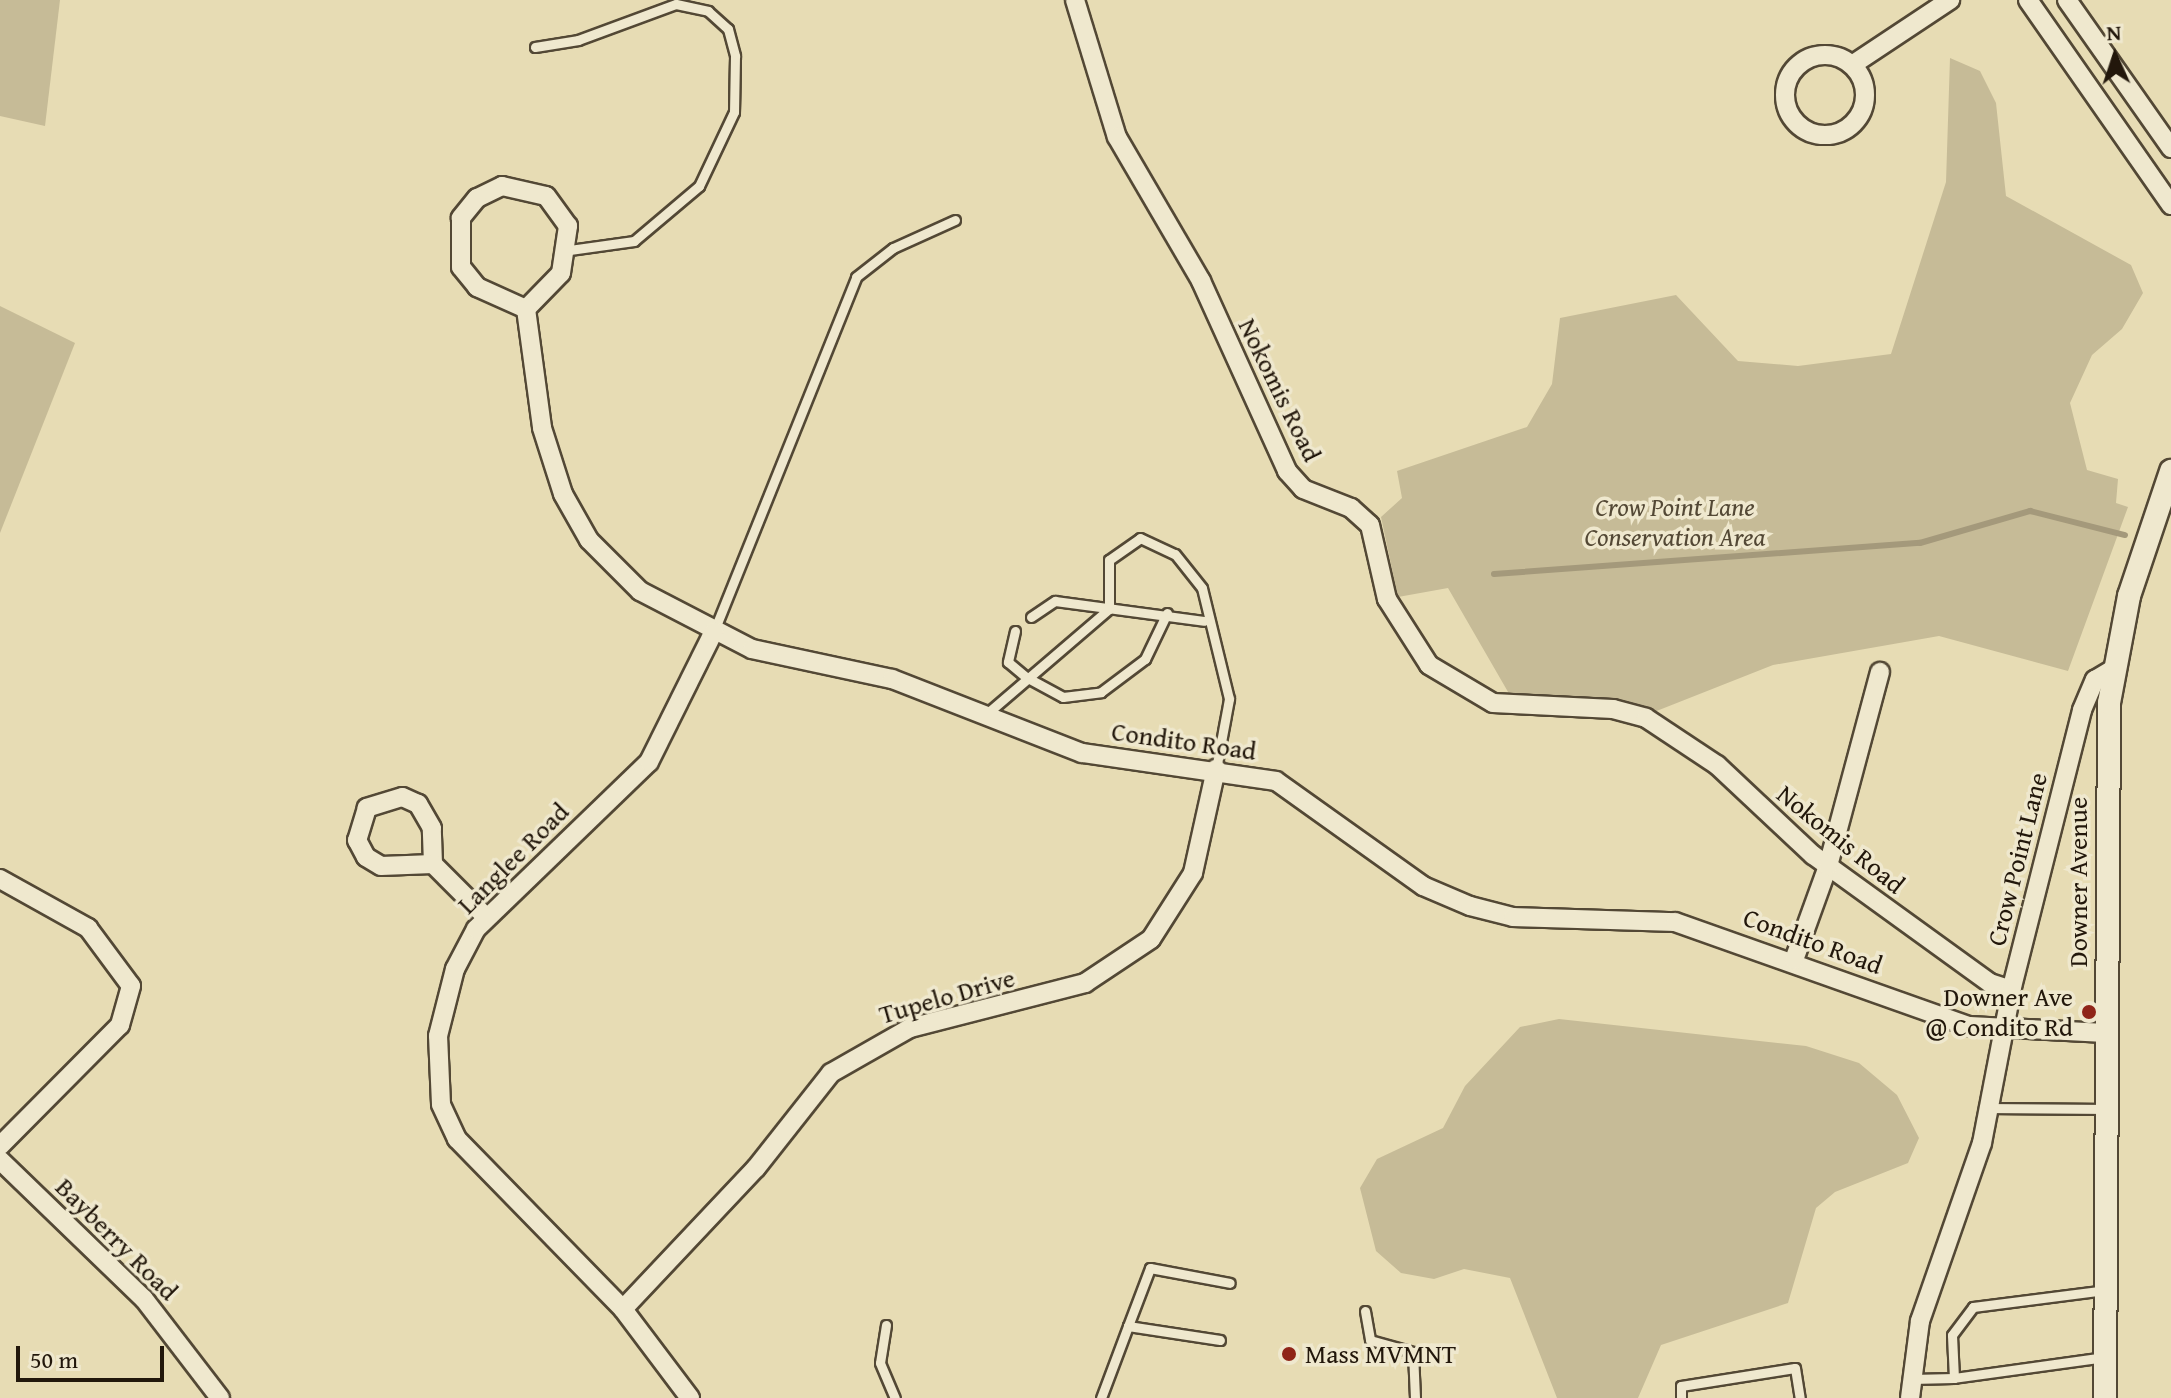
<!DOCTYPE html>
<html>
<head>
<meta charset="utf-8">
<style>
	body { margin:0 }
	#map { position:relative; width:2171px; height:1398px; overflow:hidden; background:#e7dcb4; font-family:"Gentium Book Plus",serif }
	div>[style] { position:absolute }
	.green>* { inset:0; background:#c6bb97 }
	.stream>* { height:6px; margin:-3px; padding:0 3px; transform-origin:3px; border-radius:3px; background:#a4997b }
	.roads { filter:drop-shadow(2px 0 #534835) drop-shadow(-2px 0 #534835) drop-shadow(0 2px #534835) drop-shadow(0 -2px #534835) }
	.service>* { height:9px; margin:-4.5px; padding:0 4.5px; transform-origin:4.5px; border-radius:4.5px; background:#efe8ce }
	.minor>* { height:18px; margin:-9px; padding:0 9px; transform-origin:9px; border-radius:9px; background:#efe8ce }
	.minor>.ring { margin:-9px; padding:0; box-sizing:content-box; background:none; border:18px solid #efe8ce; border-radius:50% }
	.tertiary>* { height:22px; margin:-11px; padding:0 11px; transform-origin:11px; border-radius:11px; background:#efe8ce }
	.dots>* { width:22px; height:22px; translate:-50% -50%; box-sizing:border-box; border:4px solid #efe8ce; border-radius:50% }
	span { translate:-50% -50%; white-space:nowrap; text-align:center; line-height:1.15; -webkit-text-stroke:7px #efe8ce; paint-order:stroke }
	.street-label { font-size:26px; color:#22170b }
	.park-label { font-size:26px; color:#534835; font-style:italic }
	.poi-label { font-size:26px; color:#22170b }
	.right { translate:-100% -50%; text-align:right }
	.left { translate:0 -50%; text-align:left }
	.north { position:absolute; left:2075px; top:16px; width:80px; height:80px; -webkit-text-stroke:6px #efe8ce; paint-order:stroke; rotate:357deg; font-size:22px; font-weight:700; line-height:32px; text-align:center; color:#22170b }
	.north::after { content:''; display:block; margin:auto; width:28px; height:36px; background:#22170b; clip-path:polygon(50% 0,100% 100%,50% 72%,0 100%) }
	.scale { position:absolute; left:16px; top:1346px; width:148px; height:36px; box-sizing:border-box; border:4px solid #22170b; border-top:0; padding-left:10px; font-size:24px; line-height:28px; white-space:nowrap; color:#22170b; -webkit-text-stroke:6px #efe8ce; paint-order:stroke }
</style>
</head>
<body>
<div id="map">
	<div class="green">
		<i style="clip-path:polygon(0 0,60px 0,45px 126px,0 116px)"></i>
		<i style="clip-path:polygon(1950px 58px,1980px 71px,1996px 103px,2006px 196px,2131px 265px,2143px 293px,2122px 329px,2092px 355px,2070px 403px,2087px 470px,2118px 479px,2116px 503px,2128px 507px,2068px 671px,1939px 636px,1773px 665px,1654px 712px,1515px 704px,1448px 588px,1398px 597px,1381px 517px,1402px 498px,1397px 471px,1527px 427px,1552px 384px,1560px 318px,1676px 295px,1738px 361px,1798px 366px,1891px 354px,1946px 182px)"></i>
		<i style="clip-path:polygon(0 306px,75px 343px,0 533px)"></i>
		<i style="clip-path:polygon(1559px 1019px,1806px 1046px,1859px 1063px,1897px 1095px,1919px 1138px,1908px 1163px,1835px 1192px,1816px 1208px,1788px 1303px,1661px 1345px,1638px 1398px,1557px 1398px,1510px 1278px,1464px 1269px,1434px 1279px,1401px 1273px,1376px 1251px,1360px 1188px,1377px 1159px,1443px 1128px,1465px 1086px,1520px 1027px)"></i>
	</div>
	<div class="stream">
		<i style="left:1494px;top:574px;width:427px;rotate:-4.2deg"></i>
		<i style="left:1920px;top:543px;width:115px;rotate:-16.2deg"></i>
		<i style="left:2030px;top:511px;width:98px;rotate:14.2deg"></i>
	</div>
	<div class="roads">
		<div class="service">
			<i style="left:535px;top:47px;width:44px;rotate:-9.2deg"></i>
			<i style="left:578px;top:40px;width:104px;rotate:-20.2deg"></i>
			<i style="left:676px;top:4px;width:33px;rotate:12deg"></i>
			<i style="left:708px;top:11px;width:27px;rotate:42deg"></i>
			<i style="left:728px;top:29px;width:28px;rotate:75deg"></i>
			<i style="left:735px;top:56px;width:56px;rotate:91deg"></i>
			<i style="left:734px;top:112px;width:82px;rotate:115.3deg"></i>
			<i style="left:699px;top:186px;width:85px;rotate:139.8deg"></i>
			<i style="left:634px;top:241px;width:65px;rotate:172deg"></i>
			<i style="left:1031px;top:617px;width:29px;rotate:-34deg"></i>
			<i style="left:1055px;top:601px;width:150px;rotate:7.6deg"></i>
			<i style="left:714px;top:631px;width:381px;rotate:-68.1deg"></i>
			<i style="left:856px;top:277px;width:47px;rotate:-38.1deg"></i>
			<i style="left:893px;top:248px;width:68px;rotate:-24.3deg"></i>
			<i style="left:1015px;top:631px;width:32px;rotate:103deg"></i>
			<i style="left:1008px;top:662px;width:23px;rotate:40deg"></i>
			<i style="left:1026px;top:677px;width:42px;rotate:28.4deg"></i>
			<i style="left:1063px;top:697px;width:38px;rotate:-7deg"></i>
			<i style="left:1101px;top:692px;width:55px;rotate:-36.9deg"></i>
			<i style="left:1145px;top:659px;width:51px;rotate:-64.4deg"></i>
			<i style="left:984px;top:716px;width:165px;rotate:-40.6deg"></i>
			<i style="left:1109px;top:609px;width:49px;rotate:-90deg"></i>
			<i style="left:1109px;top:560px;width:38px;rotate:-35deg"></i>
			<i style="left:1140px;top:538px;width:38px;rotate:25deg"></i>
			<i style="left:1175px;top:554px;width:43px;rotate:51.5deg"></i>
			<i style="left:1202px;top:588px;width:114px;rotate:76.3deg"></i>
			<i style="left:1229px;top:699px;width:71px;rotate:100.5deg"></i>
			<i style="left:1990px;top:1108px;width:115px;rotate:0.5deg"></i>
			<i style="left:1365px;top:1311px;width:29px;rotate:80deg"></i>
			<i style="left:1370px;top:1340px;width:45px;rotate:15.6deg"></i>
			<i style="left:1413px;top:1352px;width:46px;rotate:87.5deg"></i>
			<i style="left:886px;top:1325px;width:38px;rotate:99deg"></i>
			<i style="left:880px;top:1363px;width:38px;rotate:67deg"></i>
			<i style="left:1128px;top:1326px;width:62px;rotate:-69.2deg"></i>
			<i style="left:1150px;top:1268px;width:81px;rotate:10.6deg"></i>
			<i style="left:2105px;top:1357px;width:152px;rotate:172.1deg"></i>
			<i style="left:1954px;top:1378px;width:43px;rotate:-92.7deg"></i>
			<i style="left:1952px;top:1335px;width:35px;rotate:-53deg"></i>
			<i style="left:1973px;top:1307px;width:133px;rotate:-7.3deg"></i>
			<i style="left:1911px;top:1379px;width:43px;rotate:-1.3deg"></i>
			<i style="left:1101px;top:1398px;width:77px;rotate:-69.4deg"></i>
			<i style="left:1128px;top:1326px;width:93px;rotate:8.7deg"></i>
			<i style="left:1681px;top:1398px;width:12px;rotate:-90deg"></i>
			<i style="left:1681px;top:1386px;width:115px;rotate:-9deg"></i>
			<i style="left:1795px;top:1368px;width:30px;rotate:81deg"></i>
		</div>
		<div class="minor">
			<i style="left:1075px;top:0;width:143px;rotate:73deg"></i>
			<i style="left:1117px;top:137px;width:167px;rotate:59.7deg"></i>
			<i style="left:1201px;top:281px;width:209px;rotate:65.6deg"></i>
			<i style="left:1287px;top:471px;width:24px;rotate:48deg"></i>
			<i style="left:1303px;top:489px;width:52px;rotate:21.6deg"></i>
			<i style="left:1351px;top:508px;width:25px;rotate:42deg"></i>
			<i style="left:1370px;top:525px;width:76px;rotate:77.1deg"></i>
			<i style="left:1387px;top:599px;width:78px;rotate:57.5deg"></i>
			<i style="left:1429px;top:665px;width:74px;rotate:30.7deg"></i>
			<i style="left:1493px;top:703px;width:120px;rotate:2.9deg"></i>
			<i style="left:1613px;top:709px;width:34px;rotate:15deg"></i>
			<i style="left:1646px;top:718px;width:85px;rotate:33.5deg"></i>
			<i style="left:1717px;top:765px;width:132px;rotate:43.2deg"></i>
			<i style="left:1813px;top:855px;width:218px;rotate:35.9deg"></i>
			<i style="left:1990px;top:983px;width:22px;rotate:18deg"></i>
			<i style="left:2028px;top:0;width:250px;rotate:55.1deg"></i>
			<i style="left:2067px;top:0;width:181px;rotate:54.9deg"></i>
			<i class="ring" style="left:1785px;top:55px;width:62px;height:62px"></i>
			<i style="left:1852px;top:65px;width:118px;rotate:-33.6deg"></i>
			<i style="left:526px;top:309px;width:50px;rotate:-45.8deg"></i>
			<i style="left:561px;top:273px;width:48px;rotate:-81.5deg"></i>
			<i style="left:568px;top:226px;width:37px;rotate:-126deg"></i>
			<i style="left:546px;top:196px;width:45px;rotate:-167.2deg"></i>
			<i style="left:502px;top:186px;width:28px;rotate:154deg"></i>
			<i style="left:477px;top:198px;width:26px;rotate:129deg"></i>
			<i style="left:461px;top:218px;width:49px;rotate:90deg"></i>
			<i style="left:461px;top:267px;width:26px;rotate:51deg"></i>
			<i style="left:477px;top:287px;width:54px;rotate:24.2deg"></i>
			<i style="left:526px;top:309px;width:120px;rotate:82.3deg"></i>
			<i style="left:542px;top:428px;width:69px;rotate:72.3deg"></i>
			<i style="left:563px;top:494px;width:53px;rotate:60.5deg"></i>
			<i style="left:589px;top:540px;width:72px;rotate:45deg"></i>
			<i style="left:640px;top:591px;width:126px;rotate:27.4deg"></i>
			<i style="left:752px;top:649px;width:143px;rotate:12.1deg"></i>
			<i style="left:892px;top:679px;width:204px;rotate:21.3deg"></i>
			<i style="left:1082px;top:753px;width:196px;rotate:8.2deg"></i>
			<i style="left:1276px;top:781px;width:181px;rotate:35.5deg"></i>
			<i style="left:1423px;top:886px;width:51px;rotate:23.1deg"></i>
			<i style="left:1470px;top:906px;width:44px;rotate:14.3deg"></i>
			<i style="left:1513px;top:917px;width:162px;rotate:1.8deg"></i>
			<i style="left:1675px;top:922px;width:312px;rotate:19.5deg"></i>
			<i style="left:1969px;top:1026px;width:137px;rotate:2.9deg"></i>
			<i style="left:433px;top:864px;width:36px;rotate:-92deg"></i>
			<i style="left:432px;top:828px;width:28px;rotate:-120deg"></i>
			<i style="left:418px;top:804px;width:17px;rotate:-156deg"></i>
			<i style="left:402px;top:797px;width:37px;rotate:163deg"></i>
			<i style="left:367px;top:808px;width:34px;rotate:107deg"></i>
			<i style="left:357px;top:840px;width:19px;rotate:62deg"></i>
			<i style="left:366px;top:857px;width:17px;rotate:31deg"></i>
			<i style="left:381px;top:866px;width:52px;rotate:-2.2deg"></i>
			<i style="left:433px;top:864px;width:74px;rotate:45deg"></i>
			<i style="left:0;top:879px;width:101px;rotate:29.1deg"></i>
			<i style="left:88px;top:928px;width:72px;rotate:53.4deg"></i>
			<i style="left:131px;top:986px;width:41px;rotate:105.8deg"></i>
			<i style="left:120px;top:1025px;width:170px;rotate:134.8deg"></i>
			<i style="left:1794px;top:960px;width:100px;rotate:-70.1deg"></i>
			<i style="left:1828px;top:866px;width:201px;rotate:-75deg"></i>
			<i style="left:0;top:1160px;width:200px;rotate:44deg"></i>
			<i style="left:144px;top:1299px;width:125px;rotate:52.5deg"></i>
			<i style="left:623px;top:1309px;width:194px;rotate:-46.7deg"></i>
			<i style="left:756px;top:1168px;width:121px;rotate:-51.7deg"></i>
			<i style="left:831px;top:1073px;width:91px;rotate:-29.7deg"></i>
			<i style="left:910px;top:1028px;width:181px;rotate:-14.4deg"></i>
			<i style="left:1085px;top:983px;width:79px;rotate:-33.7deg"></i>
			<i style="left:1151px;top:939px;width:78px;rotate:-57.5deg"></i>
			<i style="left:1193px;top:873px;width:107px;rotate:-77.5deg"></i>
			<i style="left:690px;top:1398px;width:111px;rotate:-127deg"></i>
			<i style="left:623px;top:1309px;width:238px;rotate:-134.3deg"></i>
			<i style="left:457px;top:1139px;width:38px;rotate:-115deg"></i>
			<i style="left:441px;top:1104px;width:68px;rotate:-92.5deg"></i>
			<i style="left:438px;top:1036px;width:69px;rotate:-75.8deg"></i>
			<i style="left:455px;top:969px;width:45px;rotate:-62.3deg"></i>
			<i style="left:476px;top:929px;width:240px;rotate:-44deg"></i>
			<i style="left:649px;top:762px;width:146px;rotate:-63.6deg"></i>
			<i style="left:1910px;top:1398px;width:78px;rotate:-82.6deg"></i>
			<i style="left:1920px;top:1321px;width:188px;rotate:-70.8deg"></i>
			<i style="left:1982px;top:1143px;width:159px;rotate:-79.1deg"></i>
			<i style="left:2012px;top:987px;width:286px;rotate:-75.8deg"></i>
			<i style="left:2082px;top:710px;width:33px;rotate:-67deg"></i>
			<i style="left:2095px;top:680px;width:21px;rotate:-31deg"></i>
		</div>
		<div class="tertiary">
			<i style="left:2105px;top:1398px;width:695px;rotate:-89.67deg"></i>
			<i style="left:2109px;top:703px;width:109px;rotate:-79.4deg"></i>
			<i style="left:2129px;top:596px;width:132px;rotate:-71.4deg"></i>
		</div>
	</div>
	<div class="dots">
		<i style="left:2089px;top:1012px;background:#8f2418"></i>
		<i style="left:1289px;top:1354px;background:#8f2418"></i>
	</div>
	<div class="street-label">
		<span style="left:1280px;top:390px;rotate:64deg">Nokomis Road</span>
		<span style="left:1184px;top:741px;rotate:8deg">Condito Road</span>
		<span style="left:1841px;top:839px;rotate:39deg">Nokomis Road</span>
		<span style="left:513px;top:858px;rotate:-45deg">Langlee Road</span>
		<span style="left:2017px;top:859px;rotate:-76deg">Crow Point Lane</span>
		<span style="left:2078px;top:882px;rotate:-90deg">Downer Avenue</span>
		<span style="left:1813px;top:941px;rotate:20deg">Condito Road</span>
		<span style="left:947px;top:996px;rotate:-16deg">Tupelo Drive</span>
		<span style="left:117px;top:1239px;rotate:45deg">Bayberry Road</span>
	</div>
	<div class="park-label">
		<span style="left:1675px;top:522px">Crow Point Lane<br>Conservation Area</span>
	</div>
	<div class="poi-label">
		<span class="right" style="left:2073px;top:1012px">Downer Ave<br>@ Condito Rd</span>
		<span class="left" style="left:1305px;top:1354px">Mass MVMNT</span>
	</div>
	<div class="north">N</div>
	<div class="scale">50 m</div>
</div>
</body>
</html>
